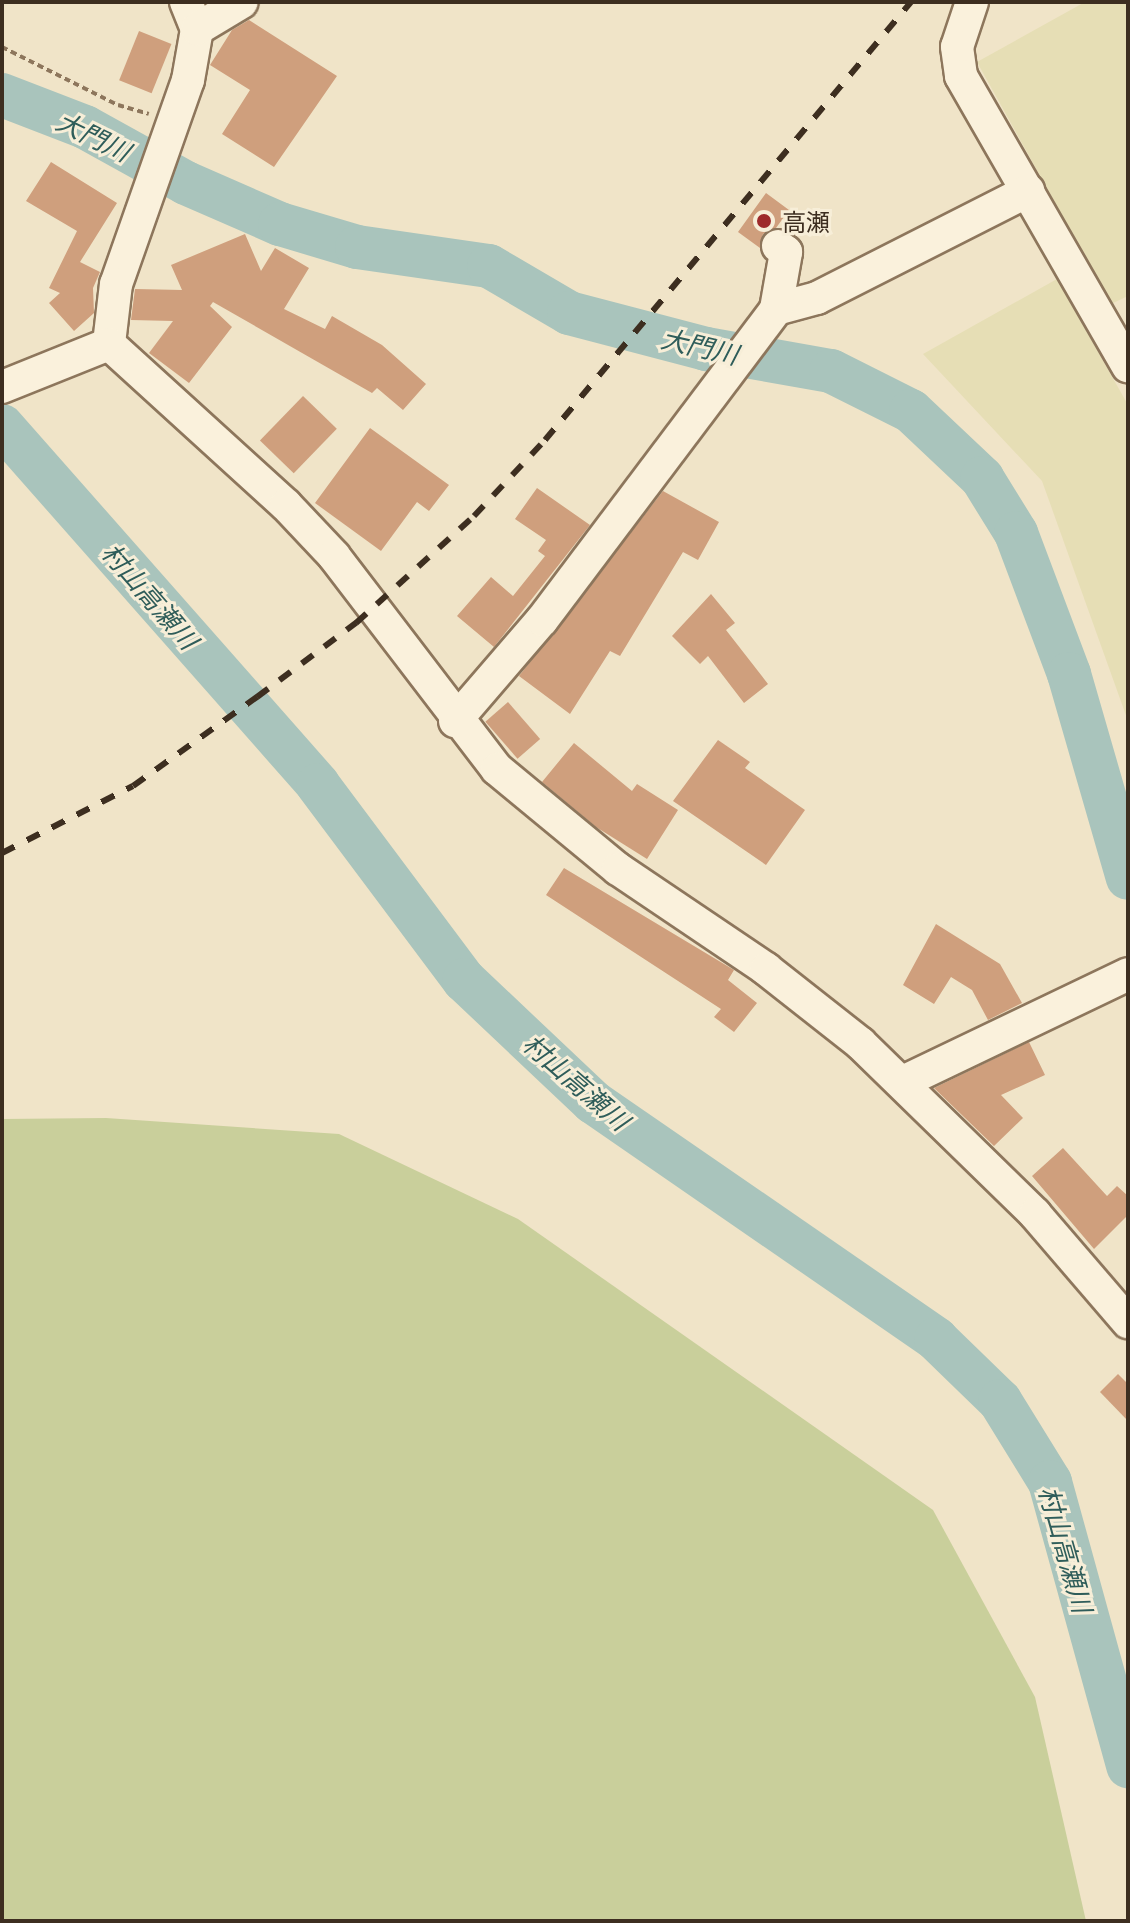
<!DOCTYPE html>
<html>
<head>
<meta charset="utf-8">
<style>
	body { margin:0 }
	#map { position:relative; width:1130px; height:1923px; overflow:hidden; background:#f0e4c8; font-family:Literata,"Noto Sans JP",serif }
	div>[style] { position:absolute }
	.farmland>* { inset:0; background:#e6deb5 }
	.green>* { inset:0; background:#c9cf9b }
	.river>* { height:44px; margin:-22px; padding:0 22px; transform-origin:22px; border-radius:22px; background:#a9c4bc }
	.building>* { inset:0; background:#cf9f7d; transform-origin:0 0 }
	.path>* { height:4px; margin-top:-2px; transform-origin:0; background:repeating-linear-gradient(90deg,#8d765c 0 6px,transparent 0 10px) }
	.roads { filter:drop-shadow(2px 0 #8d765c) drop-shadow(-2px 0 #8d765c) drop-shadow(0 2px #8d765c) drop-shadow(0 -2px #8d765c) }
	.minor>* { height:32px; margin:-16px; padding:0 16px; transform-origin:16px; border-radius:16px; background:#faf1dc }
	.rail>* { height:6px; margin-top:-3px; transform-origin:0; background:repeating-linear-gradient(90deg,#3d2e20 0 14px,transparent 0 28px) }
	.dots>* { width:22px; height:22px; translate:-50% -50%; box-sizing:border-box; border:4px solid #f7eed8; border-radius:50% }
	span { translate:-50% -50%; white-space:nowrap; text-align:center; line-height:1.15; -webkit-text-stroke:6px #f7eed8; paint-order:stroke }
	.poi-label { font-size:24px; color:#3d2e20 }
	.left { translate:0 -50%; text-align:left }
	.water-label { font-size:26px; color:#2f5d5a; font-style:italic }
	.frame { position:absolute; inset:0; border:4px solid #3d2e20; pointer-events:none }
</style>
</head>
<body>
<div id="map">
	<div class="farmland">
		<i style="clip-path:polygon(1085px 2px,1128px 2px,1128px 296px,1111px 304px,977px 62px)"></i>
		<i style="clip-path:polygon(1057px 279px,1128px 405px,1128px 721px,1042px 481px,923px 354px)"></i>
	</div>
	<div class="green">
		<i style="clip-path:polygon(106px 1118px,339px 1134px,518px 1219px,933px 1510px,1035px 1697px,1086px 1921px,2px 1921px,2px 1119px)"></i>
	</div>
	<div class="river">
		<i style="left:2px;top:95px;width:89px;rotate:21.1deg"></i>
		<i style="left:85px;top:127px;width:115px;rotate:29deg"></i>
		<i style="left:186px;top:183px;width:103px;rotate:23.6deg"></i>
		<i style="left:280px;top:224px;width:80px;rotate:16.6deg"></i>
		<i style="left:357px;top:247px;width:133px;rotate:8.2deg"></i>
		<i style="left:489px;top:266px;width:93px;rotate:30.4deg"></i>
		<i style="left:569px;top:313px;width:142px;rotate:14.7deg"></i>
		<i style="left:706px;top:349px;width:127px;rotate:10deg"></i>
		<i style="left:831px;top:371px;width:89px;rotate:26.6deg"></i>
		<i style="left:911px;top:411px;width:98px;rotate:43.3deg"></i>
		<i style="left:982px;top:478px;width:65px;rotate:58.3deg"></i>
		<i style="left:1016px;top:533px;width:151px;rotate:69.4deg"></i>
		<i style="left:1069px;top:674px;width:212px;rotate:73.9deg"></i>
		<i style="left:2px;top:426px;width:478px;rotate:48.6deg"></i>
		<i style="left:318px;top:785px;width:244px;rotate:53.2deg"></i>
		<i style="left:464px;top:980px;width:178px;rotate:43.4deg"></i>
		<i style="left:593px;top:1102px;width:417px;rotate:34.6deg"></i>
		<i style="left:936px;top:1339px;width:89px;rotate:44.1deg"></i>
		<i style="left:1000px;top:1401px;width:95px;rotate:58.3deg"></i>
		<i style="left:1050px;top:1482px;width:295px;rotate:74.6deg"></i>
	</div>
	<div class="building">
		<i style="clip-path:polygon(249px 20px,337px 76px,274px 167px,222px 134px,250px 90px,210px 65px,232px 30px)"></i>
		<i style="left:139px;top:31px;width:35px;height:53px;rotate:22deg"></i>
		<i style="clip-path:polygon(51px 162px,117px 203px,80px 262px,100px 272px,93px 288px,94px 313px,74px 331px,49px 303px,60px 293px,49px 288px,77px 231px,26px 201px)"></i>
		<i style="clip-path:polygon(766px 193px,789px 210px,776px 228px,763px 234px,760px 248px,738px 232px)"></i>
		<i style="clip-path:polygon(245px 234px,261px 271px,275px 248px,309px 268px,284px 309px,325px 329px,332px 316px,382px 345px,426px 384px,403px 410px,377px 388px,372px 393px,213px 302px,210px 306px,232px 327px,189px 383px,149px 353px,173px 321px,131px 320px,135px 289px,182px 290px,171px 265px)"></i>
		<i style="left:303px;top:396px;width:47px;height:62px;rotate:44deg"></i>
		<i style="clip-path:polygon(370px 428px,449px 485px,429px 511px,417px 502px,381px 551px,315px 503px)"></i>
		<i style="clip-path:polygon(537px 488px,590px 525px,494px 647px,457px 616px,491px 577px,513px 596px,545px 556px,538px 551px,546px 540px,515px 519px)"></i>
		<i style="clip-path:polygon(663px 491px,719px 522px,698px 560px,683px 552px,620px 656px,610px 651px,570px 714px,519px 676px)"></i>
		<i style="clip-path:polygon(711px 594px,735px 623px,726px 630px,768px 684px,744px 703px,708px 656px,700px 664px,672px 636px)"></i>
		<i style="left:508px;top:702px;width:49px;height:30px;rotate:49deg"></i>
		<i style="clip-path:polygon(718px 740px,750px 762px,745px 768px,805px 810px,766px 865px,673px 801px)"></i>
		<i style="clip-path:polygon(574px 743px,632px 791px,637px 784px,678px 810px,647px 859px,596px 827px,542px 782px)"></i>
		<i style="clip-path:polygon(564px 868px,734px 970px,728px 980px,757px 1003px,734px 1032px,714px 1017px,721px 1009px,546px 895px)"></i>
		<i style="clip-path:polygon(936px 924px,1000px 964px,1022px 1003px,988px 1020px,972px 990px,951px 977px,934px 1004px,903px 985px)"></i>
		<i style="clip-path:polygon(1029px 1042px,1045px 1075px,1001px 1095px,1023px 1118px,994px 1146px,934px 1088px)"></i>
		<i style="clip-path:polygon(1063px 1148px,1107px 1196px,1117px 1186px,1128px 1196px,1128px 1215px,1094px 1249px,1032px 1176px)"></i>
		<i style="clip-path:polygon(1118px 1374px,1128px 1384px,1128px 1421px,1100px 1392px)"></i>
	</div>
	<div class="path">
		<i style="left:2px;top:47px;width:130px;rotate:26.6deg"></i>
		<i style="left:118px;top:105px;width:32px;rotate:16deg"></i>
	</div>
	<div class="roads">
		<div class="minor">
			<i style="left:186px;top:2px;width:29px;rotate:68deg"></i>
			<i style="left:197px;top:29px;width:52px;rotate:100deg"></i>
			<i style="left:188px;top:80px;width:216px;rotate:109.4deg"></i>
			<i style="left:116px;top:284px;width:60px;rotate:96.7deg"></i>
			<i style="left:109px;top:344px;width:239px;rotate:42.3deg"></i>
			<i style="left:286px;top:505px;width:70px;rotate:46.7deg"></i>
			<i style="left:334px;top:556px;width:268px;rotate:52.6deg"></i>
			<i style="left:497px;top:769px;width:157px;rotate:39.6deg"></i>
			<i style="left:618px;top:869px;width:179px;rotate:34deg"></i>
			<i style="left:766px;top:969px;width:120px;rotate:38.2deg"></i>
			<i style="left:860px;top:1043px;width:245px;rotate:44.3deg"></i>
			<i style="left:1035px;top:1214px;width:143px;rotate:49.3deg"></i>
			<i style="left:972px;top:2px;width:47px;rotate:108.4deg"></i>
			<i style="left:957px;top:47px;width:29px;rotate:82deg"></i>
			<i style="left:961px;top:76px;width:335px;rotate:60.1deg"></i>
			<i style="left:197px;top:29px;width:52px;rotate:-31deg"></i>
			<i style="left:776px;top:309px;width:42px;rotate:-15deg"></i>
			<i style="left:817px;top:298px;width:237px;rotate:-26.9deg"></i>
			<i style="left:2px;top:387px;width:115px;rotate:-21.9deg"></i>
			<i style="left:455px;top:721px;width:133px;rotate:-49.3deg"></i>
			<i style="left:542px;top:620px;width:389px;rotate:-53deg"></i>
			<i style="left:776px;top:309px;width:58px;rotate:-80deg"></i>
			<i style="left:786px;top:252px;width:10px;rotate:-143deg"></i>
			<i style="left:903px;top:1082px;width:250px;rotate:-25.6deg"></i>
		</div>
	</div>
	<div class="rail">
		<i style="left:2px;top:853px;width:147px;rotate:-27.1deg"></i>
		<i style="left:133px;top:786px;width:153px;rotate:-35.7deg"></i>
		<i style="left:257px;top:697px;width:124px;rotate:-36.8deg"></i>
		<i style="left:356px;top:623px;width:159px;rotate:-42.2deg"></i>
		<i style="left:474px;top:516px;width:104px;rotate:-46.9deg"></i>
		<i style="left:545px;top:440px;width:571px;rotate:-50.12deg"></i>
	</div>
	<div class="dots">
		<i style="left:764px;top:221px;background:#9e2a2b"></i>
	</div>
	<div class="poi-label">
		<span class="left" style="left:782px;top:221px">高瀬</span>
	</div>
	<div class="water-label">
		<span style="left:94px;top:135px;rotate:26deg">大門川</span>
		<span style="left:700px;top:345px;rotate:13deg">大門川</span>
		<span style="left:151px;top:595px;rotate:49deg">村山高瀬川</span>
		<span style="left:577px;top:1081px;rotate:41deg">村山高瀬川</span>
		<span style="left:1067px;top:1549px;rotate:74deg">村山高瀬川</span>
	</div>
	<div class="frame"></div>
</div>
</body>
</html>
